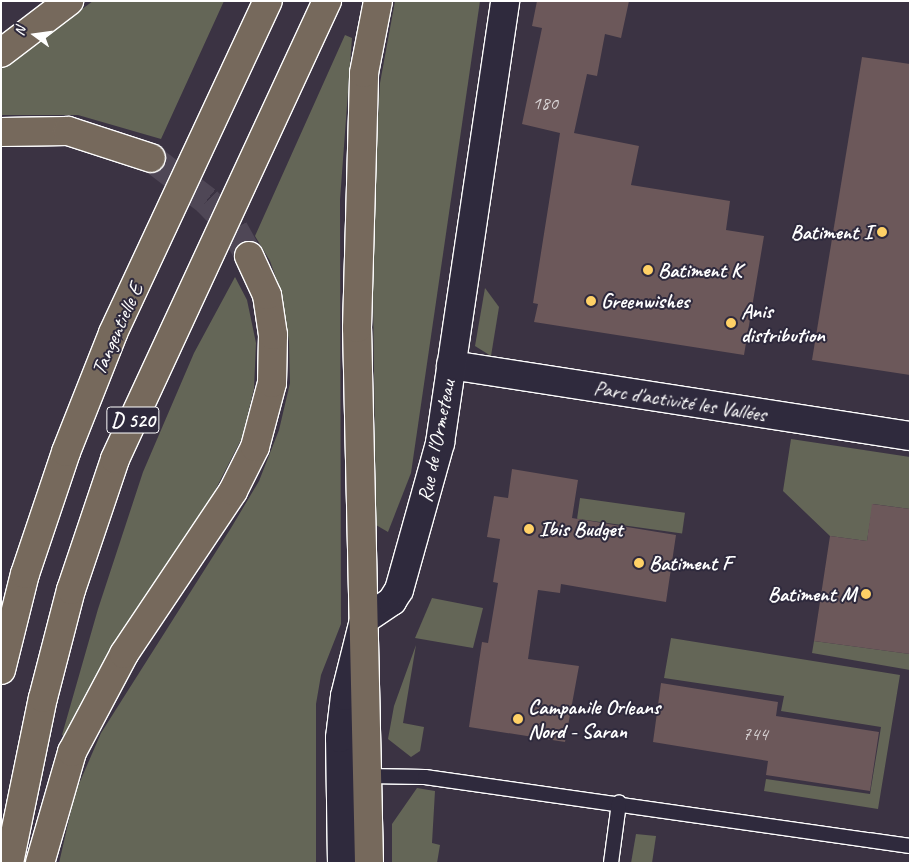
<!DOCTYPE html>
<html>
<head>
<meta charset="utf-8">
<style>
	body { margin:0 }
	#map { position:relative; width:911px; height:864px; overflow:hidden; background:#3b3343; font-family:Caveat,sans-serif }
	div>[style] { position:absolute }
	.green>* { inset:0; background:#646657; transform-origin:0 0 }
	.building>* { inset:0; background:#6c585a }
	.primary-tunnel>* { height:28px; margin-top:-14px; transform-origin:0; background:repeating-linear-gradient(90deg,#4f4756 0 28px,transparent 0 42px) }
	.roads { filter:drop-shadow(1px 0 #fff) drop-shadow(-1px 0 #fff) drop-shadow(0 1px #fff) drop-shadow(0 -1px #fff) }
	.lane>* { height:14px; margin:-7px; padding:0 7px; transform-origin:7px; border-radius:7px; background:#2f2a3d }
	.street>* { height:28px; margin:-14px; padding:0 14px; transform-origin:14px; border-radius:14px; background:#2f2a3d }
	.primary>* { height:28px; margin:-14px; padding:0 14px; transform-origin:14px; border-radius:14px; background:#76695c }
	.dots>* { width:14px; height:14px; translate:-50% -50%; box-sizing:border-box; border:2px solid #2f2a3d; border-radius:50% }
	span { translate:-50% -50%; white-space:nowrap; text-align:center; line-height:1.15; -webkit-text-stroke:4px #2f2a3d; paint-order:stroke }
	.number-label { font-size:19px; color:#dad5d6 }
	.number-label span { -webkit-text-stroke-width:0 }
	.shield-label span { padding:1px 4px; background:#2f2a3d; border:1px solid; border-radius:4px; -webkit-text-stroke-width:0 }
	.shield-label { font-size:20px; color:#fff; font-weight:700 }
	.poi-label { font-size:21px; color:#fff; font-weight:700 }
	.right { translate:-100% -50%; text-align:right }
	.left { translate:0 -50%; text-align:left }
	.street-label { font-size:21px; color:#fff }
	.frame { position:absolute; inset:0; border:2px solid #fff; pointer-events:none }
	.north { position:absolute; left:10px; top:10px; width:50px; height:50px; -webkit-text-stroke:4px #2f2a3d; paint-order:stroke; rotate:284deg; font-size:14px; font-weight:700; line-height:20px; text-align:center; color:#fff }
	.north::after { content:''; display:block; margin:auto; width:18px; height:22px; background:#fff; clip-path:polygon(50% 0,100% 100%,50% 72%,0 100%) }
</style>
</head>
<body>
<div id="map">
	<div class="green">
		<i style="clip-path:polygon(93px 1px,224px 1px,161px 139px,78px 115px,1px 115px,1px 69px)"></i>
		<i style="clip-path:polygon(395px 1px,480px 1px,411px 473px,388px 532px,376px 525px,372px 220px,380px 83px)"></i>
		<i style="clip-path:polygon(345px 35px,352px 38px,340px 200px,341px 624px,321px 675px,316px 704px,316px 863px,59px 863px,75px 793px,101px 733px,231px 528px,259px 481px,279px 430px,290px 383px,289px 342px,282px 295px,270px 261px,255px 236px)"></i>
		<i style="clip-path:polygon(235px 277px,247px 300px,256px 343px,254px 389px,242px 438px,207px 506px,122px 637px,67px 737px,62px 735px,98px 609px,143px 472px,194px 353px)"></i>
		<i style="clip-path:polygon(485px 288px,499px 307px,491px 356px,475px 346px)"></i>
		<i style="clip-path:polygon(791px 439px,910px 457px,910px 509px,873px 504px,867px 541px,830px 536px,783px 491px)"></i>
		<i style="left:580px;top:498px;width:106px;height:21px;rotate:8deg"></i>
		<i style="clip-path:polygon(432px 598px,483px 608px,473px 648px,415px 638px)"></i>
		<i style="clip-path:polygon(671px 638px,900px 675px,878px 809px,764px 791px,766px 779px,870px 794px,881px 727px,781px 711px,784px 696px,664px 678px)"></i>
		<i style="clip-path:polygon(814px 641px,910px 654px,910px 670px,812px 653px)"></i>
		<i style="clip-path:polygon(416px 645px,403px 723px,424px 727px,420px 751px,411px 757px,388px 739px,394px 706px)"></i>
		<i style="clip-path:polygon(417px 788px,435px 791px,432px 843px,440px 845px,437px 863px,392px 863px,392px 824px)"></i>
		<i style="clip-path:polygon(636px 834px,656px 836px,652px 863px,631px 863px)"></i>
	</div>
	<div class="building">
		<i style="clip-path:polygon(537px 1px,629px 1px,621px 38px,605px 34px,597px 76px,587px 74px,574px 133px,639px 146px,631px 185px,730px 201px,726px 230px,764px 236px,744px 355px,534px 322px,538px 304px,533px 303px,560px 133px,522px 124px,542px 28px,532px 26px)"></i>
		<i style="clip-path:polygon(862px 57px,910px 64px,910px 375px,812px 360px)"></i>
		<i style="clip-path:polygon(512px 469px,578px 480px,572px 518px,676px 535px,666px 602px,561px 584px,560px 593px,538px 590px,528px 659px,579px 666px,565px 742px,469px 727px,482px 642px,488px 643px,498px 583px,493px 582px,500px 539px,487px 537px,494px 496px,508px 498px)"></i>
		<i style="clip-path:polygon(872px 504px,910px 509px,910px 654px,814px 641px,830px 536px,867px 541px)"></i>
		<i style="clip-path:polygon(661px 683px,778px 702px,776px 716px,879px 732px,870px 791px,766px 775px,768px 761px,653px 742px)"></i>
	</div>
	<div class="primary-tunnel">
		<i style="left:151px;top:158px;width:71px;rotate:37.5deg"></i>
		<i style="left:207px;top:201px;width:39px;rotate:46deg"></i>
		<i style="left:234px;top:229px;width:31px;rotate:61deg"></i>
	</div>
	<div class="roads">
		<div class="lane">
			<i style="left:367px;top:776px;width:58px;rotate:1deg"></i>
			<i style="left:425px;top:777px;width:490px;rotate:8.1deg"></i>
			<i style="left:611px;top:863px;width:61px;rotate:-82.4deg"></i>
		</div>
		<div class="street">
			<i style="left:451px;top:365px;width:464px;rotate:8.8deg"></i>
			<i style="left:342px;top:863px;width:125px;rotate:-90.9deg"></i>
			<i style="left:340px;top:738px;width:42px;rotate:-83.2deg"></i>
			<i style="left:345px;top:696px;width:78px;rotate:-76deg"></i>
			<i style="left:364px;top:620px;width:34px;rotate:-34deg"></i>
			<i style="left:392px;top:601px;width:13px;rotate:-58deg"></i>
			<i style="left:399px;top:590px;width:153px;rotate:-74.4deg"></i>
			<i style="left:440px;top:443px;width:447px;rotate:-81.6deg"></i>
		</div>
		<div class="primary">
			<i style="left:1px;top:53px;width:86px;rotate:-37.4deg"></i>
			<i style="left:1px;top:132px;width:67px;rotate:-0.9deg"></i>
			<i style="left:68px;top:131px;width:87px;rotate:18deg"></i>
			<i style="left:1px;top:670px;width:99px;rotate:-76deg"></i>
			<i style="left:25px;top:574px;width:129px;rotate:-71.4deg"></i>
			<i style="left:66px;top:452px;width:128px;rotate:-68.4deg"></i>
			<i style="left:113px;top:333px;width:366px;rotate:-65deg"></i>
			<i style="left:9px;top:863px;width:168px;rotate:-78.4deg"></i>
			<i style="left:43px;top:698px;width:112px;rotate:-75.5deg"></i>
			<i style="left:71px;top:590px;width:138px;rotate:-71.4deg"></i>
			<i style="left:115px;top:459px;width:505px;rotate:-65.16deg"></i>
			<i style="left:40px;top:863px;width:116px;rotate:-73.9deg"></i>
			<i style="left:72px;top:752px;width:111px;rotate:-62deg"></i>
			<i style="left:124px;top:654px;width:196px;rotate:-56.2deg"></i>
			<i style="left:233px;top:491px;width:49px;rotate:-63.4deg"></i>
			<i style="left:255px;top:447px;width:66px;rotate:-75.1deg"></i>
			<i style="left:272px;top:383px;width:48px;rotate:-88.8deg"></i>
			<i style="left:273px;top:335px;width:40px;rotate:-98.5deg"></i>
			<i style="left:267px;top:295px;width:43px;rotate:-114.8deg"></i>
			<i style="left:369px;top:863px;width:535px;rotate:-91.28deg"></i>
			<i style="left:357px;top:328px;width:255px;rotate:-88.4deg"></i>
			<i style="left:364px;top:73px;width:73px;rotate:-79deg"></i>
		</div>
	</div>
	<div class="dots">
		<i style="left:882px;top:232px;background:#ffd166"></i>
		<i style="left:648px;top:270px;background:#ffd166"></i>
		<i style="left:591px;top:301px;background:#ffd166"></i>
		<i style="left:731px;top:323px;background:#ffd166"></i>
		<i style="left:529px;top:529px;background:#ffd166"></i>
		<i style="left:639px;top:563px;background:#ffd166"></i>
		<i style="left:866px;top:594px;background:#ffd166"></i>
		<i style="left:518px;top:719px;background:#ffd166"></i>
	</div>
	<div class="number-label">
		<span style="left:545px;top:104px">180</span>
		<span style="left:755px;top:735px">744</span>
	</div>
	<div class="shield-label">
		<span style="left:133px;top:420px">D 520</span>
	</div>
	<div class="poi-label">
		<span class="right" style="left:872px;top:232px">Batiment I</span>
		<span class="left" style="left:658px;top:270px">Batiment K</span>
		<span class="left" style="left:601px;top:301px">Greenwishes</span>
		<span class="left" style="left:741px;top:323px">Anis<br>distribution</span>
		<span class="left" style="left:539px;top:529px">Ibis Budget</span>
		<span class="left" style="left:649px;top:563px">Batiment F</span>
		<span class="right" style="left:856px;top:594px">Batiment M</span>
		<span class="left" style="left:528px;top:719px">Campanile Orleans<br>Nord - Saran</span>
	</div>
	<div class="street-label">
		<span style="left:117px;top:329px;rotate:-66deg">Tangentielle E</span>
		<span style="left:680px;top:401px;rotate:9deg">Parc d'activité les Vallées</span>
		<span style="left:436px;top:441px;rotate:-79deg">Rue de l'Ormeteau</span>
	</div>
	<div class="frame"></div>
	<div class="north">N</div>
</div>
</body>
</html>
